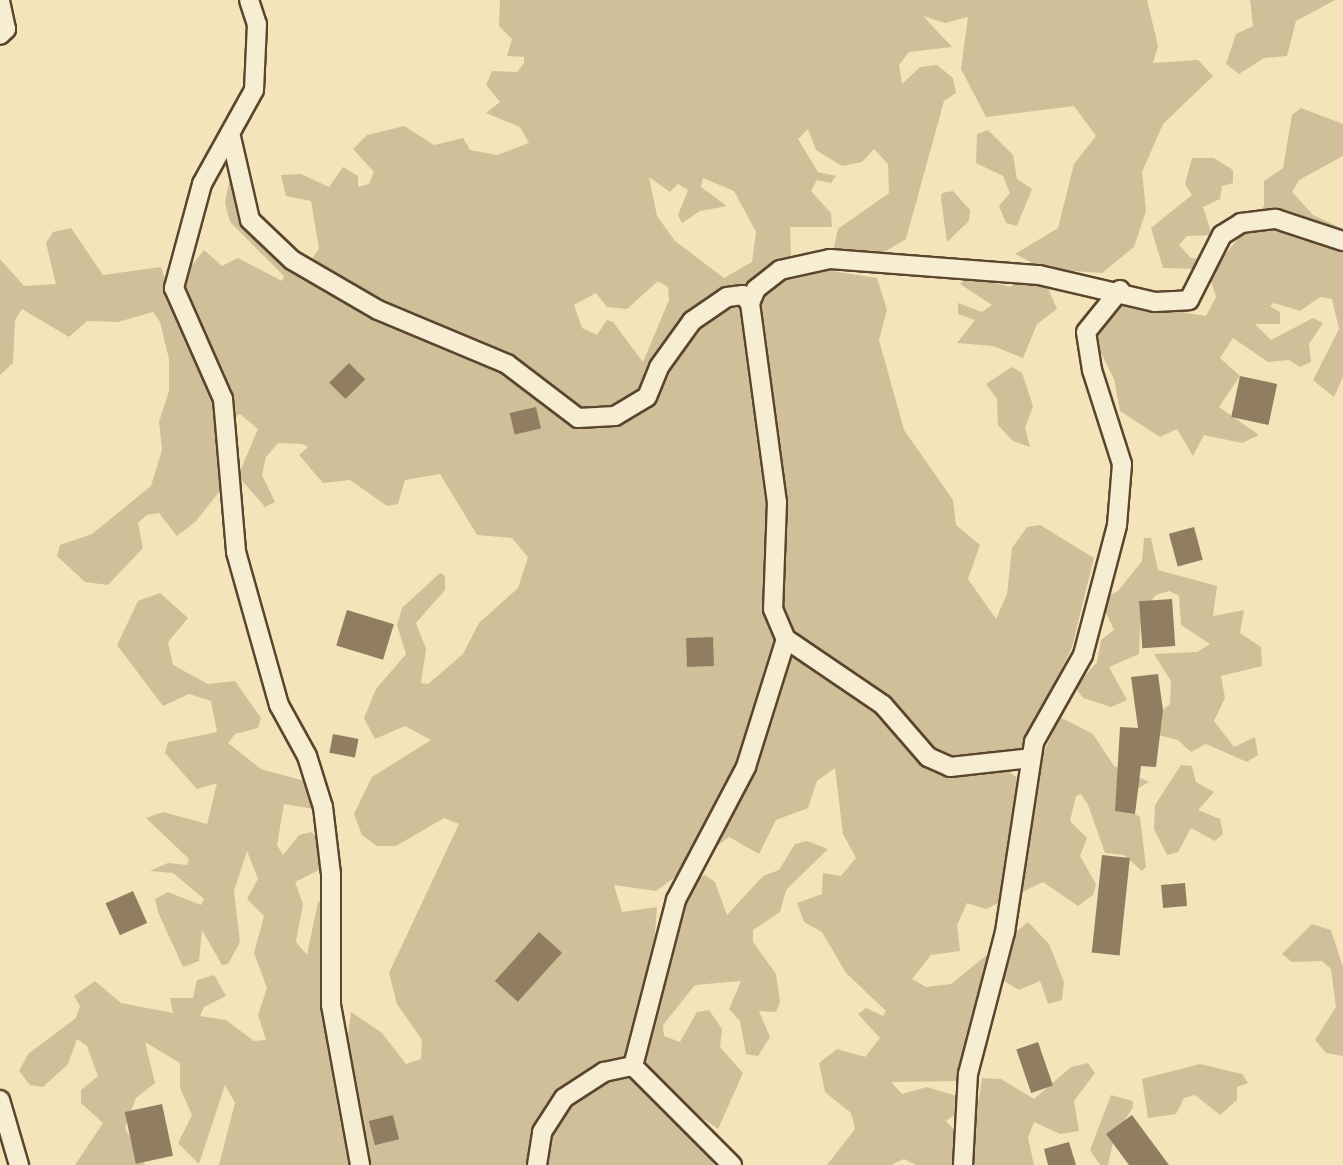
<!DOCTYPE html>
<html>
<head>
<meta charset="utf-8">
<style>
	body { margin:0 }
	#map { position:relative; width:1343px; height:1165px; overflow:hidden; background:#f3e4ba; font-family:"Libre Caslon Text",serif }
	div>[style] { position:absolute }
	.green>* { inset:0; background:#d0c09a }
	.building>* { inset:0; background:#917e61; transform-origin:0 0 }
	.roads { filter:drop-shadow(2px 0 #5a452e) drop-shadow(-2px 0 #5a452e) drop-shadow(0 2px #5a452e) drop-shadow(0 -2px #5a452e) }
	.street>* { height:18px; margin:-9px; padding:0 9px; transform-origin:9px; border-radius:9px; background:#f7edd2 }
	span { translate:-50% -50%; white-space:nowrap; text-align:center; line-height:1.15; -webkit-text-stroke:6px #f7edd2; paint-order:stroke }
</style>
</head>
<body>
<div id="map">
	<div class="green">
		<i style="clip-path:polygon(evenodd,500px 0,1147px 0,1158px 46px,1153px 63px,1198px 60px,1213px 76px,1163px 124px,1142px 172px,1146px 211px,1134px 247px,1102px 273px,1044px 269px,1015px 254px,1058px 228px,1074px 164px,1096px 136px,1074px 106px,986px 117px,961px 69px,968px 17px,945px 23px,923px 16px,952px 47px,909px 52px,899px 65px,902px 84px,920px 67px,937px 65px,953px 78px,956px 93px,944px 101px,906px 239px,884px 252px,833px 251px,838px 229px,889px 193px,888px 164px,874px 149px,862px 162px,842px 166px,816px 150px,808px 129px,798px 139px,818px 172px,836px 176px,831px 183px,817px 180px,811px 191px,831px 213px,832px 227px,790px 227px,791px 259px,735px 289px,757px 319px,767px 285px,800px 266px,877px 278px,887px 310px,879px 340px,904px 430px,953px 500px,956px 525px,980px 545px,968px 579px,996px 619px,1007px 594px,1012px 548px,1027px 527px,1040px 525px,1094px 558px,1072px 647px,1023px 750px,1005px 769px,1020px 780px,1038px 765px,1060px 717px,1093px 734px,1114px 766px,1149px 782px,1115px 802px,1140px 817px,1146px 867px,1142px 871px,1124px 855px,1105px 853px,1088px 805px,1081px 794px,1076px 796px,1070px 821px,1087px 838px,1080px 856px,1096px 884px,1093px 895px,1078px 906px,1043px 882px,986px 909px,967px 903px,957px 925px,960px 951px,931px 955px,912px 979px,926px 987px,951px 984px,1028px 922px,1049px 944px,1064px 982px,1062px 1000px,1048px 1004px,1040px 981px,1019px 990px,998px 977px,976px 1001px,961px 1081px,891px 1082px,902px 1094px,927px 1087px,957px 1096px,958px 1112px,946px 1121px,963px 1139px,973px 1137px,982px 1078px,1001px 1079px,1034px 1099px,1071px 1067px,1088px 1063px,1095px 1073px,1074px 1101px,1079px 1131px,1060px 1134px,1034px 1122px,1028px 1138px,1034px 1165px,916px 1165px,904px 1159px,891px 1165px,827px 1165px,855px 1129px,851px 1113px,825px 1092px,819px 1063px,837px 1049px,865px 1057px,880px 1038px,858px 1014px,866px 1008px,883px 1016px,886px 1011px,846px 973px,822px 932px,804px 922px,797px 903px,822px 894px,823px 873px,841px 876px,856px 858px,843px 834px,835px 768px,817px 781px,808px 808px,776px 820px,759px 854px,729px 837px,656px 891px,614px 885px,622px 912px,657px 907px,654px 945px,666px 955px,685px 912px,685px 888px,694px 879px,705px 875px,715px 882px,727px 915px,763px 876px,779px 870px,795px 844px,807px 841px,828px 849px,786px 890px,780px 912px,753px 930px,753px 942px,776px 974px,780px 1002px,776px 1012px,759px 1011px,770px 1037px,758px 1056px,746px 1054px,740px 1021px,729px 1009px,741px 981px,695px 985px,663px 1025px,664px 1036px,680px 1042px,697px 1012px,709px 1010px,722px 1029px,720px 1047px,743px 1073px,718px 1129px,704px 1119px,695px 1121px,696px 1138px,714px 1165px,219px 1165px,235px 1103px,225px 1085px,199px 1164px,178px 1143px,192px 1115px,180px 1088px,180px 1063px,145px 1042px,155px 1083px,136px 1098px,125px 1128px,145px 1165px,75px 1165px,103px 1123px,81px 1103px,81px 1090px,98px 1076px,87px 1046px,77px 1039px,68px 1064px,43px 1087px,30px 1085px,19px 1071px,28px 1054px,76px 1018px,80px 1006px,74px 996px,95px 981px,121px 1003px,173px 1013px,170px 998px,193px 998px,197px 980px,214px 975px,226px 996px,204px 1007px,200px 1016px,226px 1020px,254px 1041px,266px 1040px,258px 1015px,267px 988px,254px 953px,264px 916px,247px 899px,258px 879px,247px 851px,234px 891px,240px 942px,228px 964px,222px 965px,202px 930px,199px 961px,183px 967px,158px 912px,155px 899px,168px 892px,201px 905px,204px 899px,173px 873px,150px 871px,168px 863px,187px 865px,189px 859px,146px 818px,163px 812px,207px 824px,217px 783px,197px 789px,165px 753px,168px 742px,217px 732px,211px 701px,189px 694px,163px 706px,117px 645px,138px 601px,160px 593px,188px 618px,168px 642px,173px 665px,208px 684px,235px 681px,261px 718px,258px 728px,235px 734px,228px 743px,261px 769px,312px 783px,320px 810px,284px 804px,277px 845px,283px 855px,299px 835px,311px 832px,326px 844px,321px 869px,295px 882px,303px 904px,296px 942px,307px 955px,318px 902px,328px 899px,330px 953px,347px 1043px,351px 1012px,382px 1033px,406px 1064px,421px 1059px,422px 1040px,397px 1004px,389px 973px,459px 824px,444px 818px,396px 846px,377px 846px,362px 835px,354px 814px,372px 777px,431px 740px,405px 726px,375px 739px,364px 718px,376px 689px,406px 654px,397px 625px,402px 608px,440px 573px,445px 576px,445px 590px,416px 623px,426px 649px,421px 683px,428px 684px,463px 654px,479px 623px,518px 588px,528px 557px,512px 538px,477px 535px,440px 474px,405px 480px,398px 504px,387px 506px,350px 480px,323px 483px,299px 455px,308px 447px,302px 444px,278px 443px,266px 457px,262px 475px,275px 502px,265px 507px,238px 476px,258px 429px,240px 414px,229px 419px,219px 492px,196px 521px,177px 536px,159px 513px,147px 515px,138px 523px,143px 548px,108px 585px,85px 582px,57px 556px,60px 545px,92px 534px,151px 486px,162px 450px,159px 422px,169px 391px,169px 359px,160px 322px,153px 312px,118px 322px,87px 321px,69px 337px,22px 309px,15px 320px,13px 363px,0 375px,0 259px,24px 286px,56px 284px,46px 243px,53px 232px,71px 228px,103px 275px,161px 267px,171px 297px,184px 303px,188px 270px,204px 250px,222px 266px,238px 258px,282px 281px,284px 276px,230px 222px,225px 203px,230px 177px,236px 175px,244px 205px,304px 269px,319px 249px,311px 201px,286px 196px,281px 175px,301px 174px,329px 187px,343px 167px,358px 176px,358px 187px,369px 184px,374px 172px,353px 149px,367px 135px,404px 126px,434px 145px,463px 138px,470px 150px,497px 155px,529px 143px,520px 127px,486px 113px,500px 102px,486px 85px,492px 71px,517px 72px,524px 63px,524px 57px,507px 56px,512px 39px,499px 26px,500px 0,649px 177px,670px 192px,678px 184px,688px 190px,678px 215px,682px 223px,700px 211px,727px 206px,701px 187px,703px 178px,734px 191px,756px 232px,752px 262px,724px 278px,675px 241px,657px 216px,649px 177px,500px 0,658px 281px,668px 287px,669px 300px,643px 362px,613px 322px,607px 320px,597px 335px,582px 328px,574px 305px,596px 293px,607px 307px,627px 309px,658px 281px)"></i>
		<i style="clip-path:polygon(1250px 0,1335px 0,1296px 21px,1287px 56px,1264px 58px,1239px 74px,1226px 64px,1236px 34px,1253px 26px)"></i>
		<i style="clip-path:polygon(1301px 108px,1343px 124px,1343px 156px,1299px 180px,1292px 192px,1313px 215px,1343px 229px,1343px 377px,1334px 397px,1313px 380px,1339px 329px,1332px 299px,1320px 297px,1300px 311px,1274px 303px,1270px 306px,1280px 312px,1280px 324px,1255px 324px,1271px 340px,1313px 318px,1323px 323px,1309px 344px,1311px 362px,1300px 367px,1289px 360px,1268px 362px,1233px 338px,1220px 358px,1240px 376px,1219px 407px,1259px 435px,1242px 443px,1204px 435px,1193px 456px,1177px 429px,1160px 437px,1120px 411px,1114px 379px,1092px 335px,1119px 302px,1206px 316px,1216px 297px,1211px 281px,1195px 269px,1163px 268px,1151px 228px,1192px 195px,1185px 184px,1192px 158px,1214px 158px,1233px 170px,1233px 183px,1222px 186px,1220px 199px,1203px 207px,1212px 235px,1187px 236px,1179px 245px,1191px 258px,1220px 261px,1264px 206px,1264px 181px,1283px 168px,1292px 115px)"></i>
		<i style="clip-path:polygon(988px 130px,1013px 155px,1017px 179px,1032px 189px,1017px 226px,1006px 223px,999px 206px,1010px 193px,1003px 176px,976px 163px,977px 134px)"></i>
		<i style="clip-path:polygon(953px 191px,970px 210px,969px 221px,947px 242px,941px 199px,942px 193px)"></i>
		<i style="clip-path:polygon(1025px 274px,1047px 286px,1057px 309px,1037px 324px,1023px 358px,993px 346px,957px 343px,975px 320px,958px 314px,958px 303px,982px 312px,992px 305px,960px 284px,970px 276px,1010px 287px)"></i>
		<i style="clip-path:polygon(1012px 367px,1022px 373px,1033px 406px,1025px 428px,1030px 447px,1013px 441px,998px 425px,997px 399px,986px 384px)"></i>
		<i style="clip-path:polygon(1144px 538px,1151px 538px,1158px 570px,1217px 586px,1213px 616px,1244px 610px,1240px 633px,1261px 647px,1262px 666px,1221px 676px,1225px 698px,1214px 721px,1234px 747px,1255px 737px,1258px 755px,1247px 762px,1206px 744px,1191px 752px,1178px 740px,1139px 730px,1170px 704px,1171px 681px,1154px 654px,1197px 652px,1210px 644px,1181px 625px,1179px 596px,1169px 591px,1156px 595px,1141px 613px,1139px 654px,1109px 667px,1127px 700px,1111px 707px,1083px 698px,1075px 687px,1097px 662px,1101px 640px,1114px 630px,1100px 600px,1118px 591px,1142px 561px)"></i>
		<i style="clip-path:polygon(1181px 765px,1192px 766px,1196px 782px,1214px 792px,1198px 810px,1220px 819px,1223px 834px,1215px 841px,1191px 828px,1178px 852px,1167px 855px,1154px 829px,1155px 805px)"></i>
		<i style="clip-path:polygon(1312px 924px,1331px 930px,1343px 967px,1343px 1056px,1326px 1053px,1315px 1040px,1336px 1007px,1331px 969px,1322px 961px,1292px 962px,1282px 954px)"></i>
		<i style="clip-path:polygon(1200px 1064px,1242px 1074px,1248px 1083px,1237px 1087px,1237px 1100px,1220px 1115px,1195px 1095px,1184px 1098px,1176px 1114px,1148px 1118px,1142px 1079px)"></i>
		<i style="clip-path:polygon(1111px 1095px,1133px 1101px,1133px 1107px,1114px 1138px,1108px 1165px,1100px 1165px,1090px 1150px)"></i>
	</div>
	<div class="building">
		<i style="left:349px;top:363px;width:23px;height:28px;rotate:45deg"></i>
		<i style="left:1240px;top:376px;width:38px;height:42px;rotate:12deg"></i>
		<i style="left:536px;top:407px;width:22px;height:27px;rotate:77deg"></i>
		<i style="left:1194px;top:527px;width:34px;height:26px;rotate:75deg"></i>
		<i style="left:1172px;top:599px;width:47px;height:33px;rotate:86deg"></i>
		<i style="left:347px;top:610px;width:49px;height:37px;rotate:17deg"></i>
		<i style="left:713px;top:637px;width:29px;height:27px;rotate:88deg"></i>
		<i style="clip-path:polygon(1158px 674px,1163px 710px,1156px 767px,1141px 766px,1135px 814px,1115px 811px,1120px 727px,1138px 728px,1131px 677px)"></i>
		<i style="left:333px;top:734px;width:26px;height:19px;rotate:11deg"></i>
		<i style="left:1102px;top:855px;width:28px;height:98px;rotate:6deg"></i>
		<i style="left:1185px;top:883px;width:23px;height:24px;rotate:85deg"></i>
		<i style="left:133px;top:891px;width:35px;height:30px;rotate:66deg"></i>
		<i style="left:539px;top:932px;width:31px;height:66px;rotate:42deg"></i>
		<i style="left:1038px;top:1042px;width:46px;height:23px;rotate:71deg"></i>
		<i style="left:162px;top:1104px;width:53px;height:38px;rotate:78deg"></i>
		<i style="left:393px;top:1115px;width:25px;height:25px;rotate:76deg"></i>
		<i style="clip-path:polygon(1132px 1115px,1169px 1165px,1129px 1165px,1106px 1134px)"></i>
		<i style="clip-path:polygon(1069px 1142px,1076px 1165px,1048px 1165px,1044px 1149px)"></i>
	</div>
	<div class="roads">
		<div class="street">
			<i style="left:249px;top:0;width:25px;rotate:72deg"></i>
			<i style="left:257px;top:24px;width:66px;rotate:92.6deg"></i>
			<i style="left:254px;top:90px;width:107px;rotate:119deg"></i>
			<i style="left:202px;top:184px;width:108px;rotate:105.1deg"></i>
			<i style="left:174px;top:288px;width:121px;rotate:66.2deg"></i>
			<i style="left:223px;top:399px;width:154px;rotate:85.1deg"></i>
			<i style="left:236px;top:552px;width:159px;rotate:74.3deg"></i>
			<i style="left:279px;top:705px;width:58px;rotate:61.2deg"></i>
			<i style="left:307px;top:756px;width:53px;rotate:72.6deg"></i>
			<i style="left:323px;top:807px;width:67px;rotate:83.2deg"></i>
			<i style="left:331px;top:874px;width:131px;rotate:90deg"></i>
			<i style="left:331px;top:1005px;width:163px;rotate:79.7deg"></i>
			<i style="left:0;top:1px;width:29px;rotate:78deg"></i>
			<i style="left:6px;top:29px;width:8px;rotate:135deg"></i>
			<i style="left:231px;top:137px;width:85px;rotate:77.1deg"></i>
			<i style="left:250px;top:220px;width:58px;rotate:43.6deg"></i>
			<i style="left:292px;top:260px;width:99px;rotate:30.2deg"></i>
			<i style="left:378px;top:310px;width:140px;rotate:22.7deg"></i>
			<i style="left:507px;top:364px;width:89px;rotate:37.3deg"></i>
			<i style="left:578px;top:418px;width:37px;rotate:-3deg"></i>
			<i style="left:615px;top:416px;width:37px;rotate:-31deg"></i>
			<i style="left:647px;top:397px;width:32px;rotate:-68deg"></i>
			<i style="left:659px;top:367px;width:57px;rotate:-54.3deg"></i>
			<i style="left:692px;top:321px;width:42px;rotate:-34.4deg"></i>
			<i style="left:727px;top:297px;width:16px;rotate:-7deg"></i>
			<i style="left:743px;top:295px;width:11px;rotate:49deg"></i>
			<i style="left:750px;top:303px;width:201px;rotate:82.3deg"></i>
			<i style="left:777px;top:502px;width:107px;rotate:92.1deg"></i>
			<i style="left:773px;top:609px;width:33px;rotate:67deg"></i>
			<i style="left:786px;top:639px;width:134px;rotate:107.4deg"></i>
			<i style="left:746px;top:767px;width:150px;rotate:117.8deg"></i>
			<i style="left:676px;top:900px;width:171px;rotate:104.5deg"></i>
			<i style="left:750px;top:303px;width:15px;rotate:-67deg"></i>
			<i style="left:756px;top:289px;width:31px;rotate:-38deg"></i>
			<i style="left:780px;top:270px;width:51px;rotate:-12.4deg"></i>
			<i style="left:830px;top:259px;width:210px;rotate:4.4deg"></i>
			<i style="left:1039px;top:275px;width:119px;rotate:13.1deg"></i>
			<i style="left:1155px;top:302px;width:34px;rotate:-3deg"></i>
			<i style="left:1189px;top:300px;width:73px;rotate:-63.1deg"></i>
			<i style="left:1222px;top:235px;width:22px;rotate:-32deg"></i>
			<i style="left:1241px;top:223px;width:35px;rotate:-7deg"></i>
			<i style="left:1276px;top:219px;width:71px;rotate:18.2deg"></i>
			<i style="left:786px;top:639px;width:117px;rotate:34.2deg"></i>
			<i style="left:883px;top:705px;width:69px;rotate:49.1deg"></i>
			<i style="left:928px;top:757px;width:24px;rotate:24deg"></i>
			<i style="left:950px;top:767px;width:81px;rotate:-6.3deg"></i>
			<i style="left:633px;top:1066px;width:140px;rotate:45deg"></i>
			<i style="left:0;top:1100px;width:68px;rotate:73.7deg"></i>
			<i style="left:537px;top:1165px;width:33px;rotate:-81deg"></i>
			<i style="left:542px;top:1132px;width:40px;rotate:-57.1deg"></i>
			<i style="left:564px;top:1098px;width:48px;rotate:-33deg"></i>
			<i style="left:604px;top:1072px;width:30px;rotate:-12deg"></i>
			<i style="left:963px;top:1165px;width:91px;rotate:-86.9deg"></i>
			<i style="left:968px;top:1074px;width:147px;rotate:-75.4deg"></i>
			<i style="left:1005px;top:932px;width:192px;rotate:-81.3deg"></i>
			<i style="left:1034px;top:742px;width:100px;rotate:-60.6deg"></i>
			<i style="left:1083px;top:655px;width:134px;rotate:-75.3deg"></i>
			<i style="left:1117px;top:525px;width:61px;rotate:-85.3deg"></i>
			<i style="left:1122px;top:464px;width:99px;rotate:-107.7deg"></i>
			<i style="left:1092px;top:370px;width:38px;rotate:-99deg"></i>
			<i style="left:1086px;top:332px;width:54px;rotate:-51deg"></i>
		</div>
	</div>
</div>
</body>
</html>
